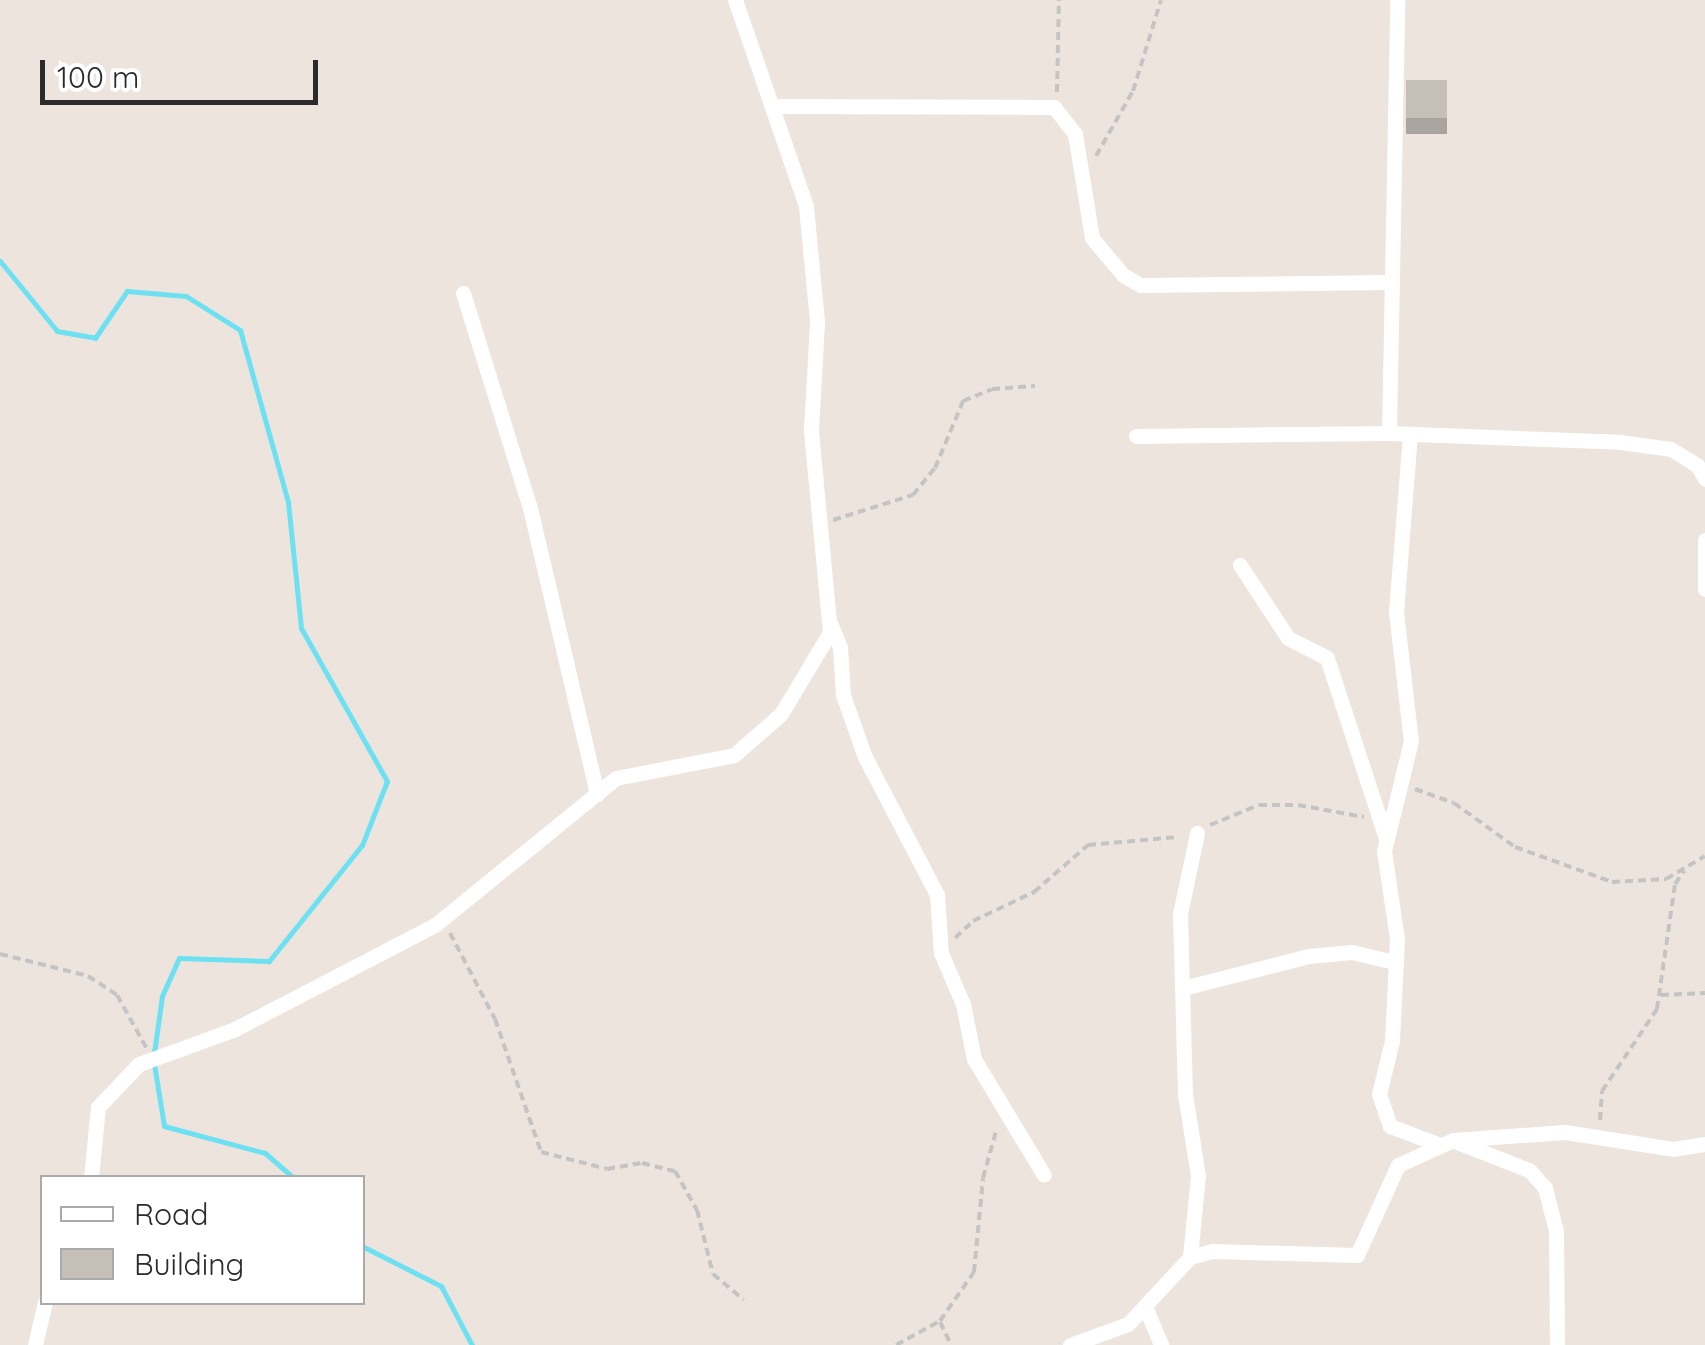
<!DOCTYPE html>
<html>
<head>
<meta charset="utf-8">
<style>
	body { margin:0 }
	#map { position:relative; width:1705px; height:1345px; overflow:hidden; background:#ede4dd; font-family:Quicksand,sans-serif }
	div>[style] { position:absolute }
	.stream>* { height:5px; margin:-2.5px; padding:0 2.5px; transform-origin:2.5px; border-radius:2.5px; background:#6de1f2 }
	.path>* { height:4px; margin-top:-2px; transform-origin:0; background:repeating-linear-gradient(90deg,#c4c4c4 0 8px,transparent 0 13px) }
	.minor>* { height:15px; margin:-7.5px; padding:0 7.5px; transform-origin:7.5px; border-radius:7.5px; background:#fff }
	.wall>* { inset:0; background:#aaa49e; transform-origin:0 0 }
	.building>* { inset:0; background:#c6bfb8; transform-origin:0 0 }
	span { translate:-50% -50%; white-space:nowrap; text-align:center; line-height:1.15; -webkit-text-stroke:8px #fff; paint-order:stroke }
	.legend { position:absolute; left:40px; top:1175px; width:325px; height:130px; box-sizing:border-box; background:#fff; border:2px solid #aaa; margin:0; padding:12px 18px; list-style:none; font-size:30px; color:#2b2b2b }
	.legend li { display:flex; align-items:center; gap:20px; height:50px }
	.legend b { width:50px; border:2px solid #aaa }
	.scale { position:absolute; left:40px; top:60px; width:278px; height:45px; box-sizing:border-box; border:5px solid #2b2b2b; border-top:0; padding-left:12px; font-size:30px; line-height:35px; white-space:nowrap; color:#2b2b2b; -webkit-text-stroke:8px #fff; paint-order:stroke }
</style>
</head>
<body>
<div id="map">
	<div class="stream">
		<i style="left:0;top:261px;width:90px;rotate:50.8deg"></i>
		<i style="left:57px;top:331px;width:39px;rotate:10deg"></i>
		<i style="left:95px;top:338px;width:57px;rotate:-55.8deg"></i>
		<i style="left:127px;top:291px;width:59px;rotate:4.8deg"></i>
		<i style="left:186px;top:296px;width:64px;rotate:32.2deg"></i>
		<i style="left:240px;top:330px;width:179px;rotate:74.4deg"></i>
		<i style="left:288px;top:502px;width:127px;rotate:84.1deg"></i>
		<i style="left:301px;top:628px;width:176px;rotate:60.7deg"></i>
		<i style="left:387px;top:781px;width:69px;rotate:111.3deg"></i>
		<i style="left:362px;top:845px;width:149px;rotate:128.7deg"></i>
		<i style="left:269px;top:961px;width:90px;rotate:-178.1deg"></i>
		<i style="left:179px;top:958px;width:42px;rotate:114.1deg"></i>
		<i style="left:162px;top:996px;width:58px;rotate:98deg"></i>
		<i style="left:154px;top:1064px;width:63px;rotate:80.8deg"></i>
		<i style="left:164px;top:1126px;width:105px;rotate:15deg"></i>
		<i style="left:265px;top:1153px;width:38px;rotate:41deg"></i>
		<i style="left:362px;top:1246px;width:89px;rotate:26.9deg"></i>
		<i style="left:441px;top:1286px;width:67px;rotate:62.3deg"></i>
	</div>
	<div class="path">
		<i style="left:1057px;top:92px;width:92px;rotate:-88.8deg"></i>
		<i style="left:1096px;top:156px;width:75px;rotate:-60.4deg"></i>
		<i style="left:1133px;top:91px;width:95px;rotate:-72.9deg"></i>
		<i style="left:833px;top:520px;width:84px;rotate:-17.4deg"></i>
		<i style="left:913px;top:495px;width:35px;rotate:-51deg"></i>
		<i style="left:935px;top:468px;width:73px;rotate:-67.3deg"></i>
		<i style="left:963px;top:401px;width:31px;rotate:-22deg"></i>
		<i style="left:992px;top:389px;width:43px;rotate:-4deg"></i>
		<i style="left:1415px;top:789px;width:41px;rotate:19.7deg"></i>
		<i style="left:1454px;top:803px;width:75px;rotate:35.8deg"></i>
		<i style="left:1515px;top:847px;width:103px;rotate:19.8deg"></i>
		<i style="left:1612px;top:882px;width:54px;rotate:-3.2deg"></i>
		<i style="left:1666px;top:879px;width:45px;rotate:-30.5deg"></i>
		<i style="left:1210px;top:825px;width:53px;rotate:-22.2deg"></i>
		<i style="left:1259px;top:805px;width:39px"></i>
		<i style="left:1298px;top:805px;width:67px;rotate:10.3deg"></i>
		<i style="left:450px;top:933px;width:97px;rotate:62.4deg"></i>
		<i style="left:495px;top:1019px;width:141px;rotate:70.9deg"></i>
		<i style="left:541px;top:1152px;width:68px;rotate:14.4deg"></i>
		<i style="left:607px;top:1169px;width:36px;rotate:-10deg"></i>
		<i style="left:642px;top:1163px;width:34px;rotate:14deg"></i>
		<i style="left:675px;top:1171px;width:45px;rotate:60.6deg"></i>
		<i style="left:697px;top:1210px;width:66px;rotate:76deg"></i>
		<i style="left:713px;top:1274px;width:40px;rotate:40deg"></i>
		<i style="left:955px;top:938px;width:25px;rotate:-43deg"></i>
		<i style="left:973px;top:921px;width:68px;rotate:-25.4deg"></i>
		<i style="left:1034px;top:892px;width:72px;rotate:-41deg"></i>
		<i style="left:1088px;top:845px;width:90px;rotate:-5.1deg"></i>
		<i style="left:0;top:954px;width:91px;rotate:14deg"></i>
		<i style="left:88px;top:976px;width:35px;rotate:33deg"></i>
		<i style="left:117px;top:995px;width:60px;rotate:60.9deg"></i>
		<i style="left:1661px;top:995px;width:44px;rotate:-2.6deg"></i>
		<i style="left:1600px;top:1120px;width:29px;rotate:-86deg"></i>
		<i style="left:1602px;top:1091px;width:99px;rotate:-56.1deg"></i>
		<i style="left:1657px;top:1009px;width:126px;rotate:-81.8deg"></i>
		<i style="left:1675px;top:884px;width:16px;rotate:-55deg"></i>
		<i style="left:940px;top:1322px;width:25px;rotate:64deg"></i>
		<i style="left:896px;top:1345px;width:50px;rotate:-28.6deg"></i>
		<i style="left:940px;top:1321px;width:60px;rotate:-55.2deg"></i>
		<i style="left:974px;top:1272px;width:94px;rotate:-84.5deg"></i>
		<i style="left:983px;top:1178px;width:49px;rotate:-74.5deg"></i>
	</div>
	<div class="minor">
		<i style="left:776px;top:106px;width:278px;rotate:0.2deg"></i>
		<i style="left:1054px;top:107px;width:34px;rotate:52deg"></i>
		<i style="left:1075px;top:134px;width:105px;rotate:80.7deg"></i>
		<i style="left:1092px;top:238px;width:48px;rotate:50deg"></i>
		<i style="left:1123px;top:275px;width:20px;rotate:30deg"></i>
		<i style="left:1140px;top:285px;width:249px;rotate:-0.7deg"></i>
		<i style="left:463px;top:293px;width:225px;rotate:72.7deg"></i>
		<i style="left:530px;top:508px;width:294px;rotate:76.8deg"></i>
		<i style="left:1389px;top:433px;width:433px;rotate:-88.9deg"></i>
		<i style="left:1410px;top:434px;width:179px;rotate:94.5deg"></i>
		<i style="left:1396px;top:612px;width:130px;rotate:83.4deg"></i>
		<i style="left:1411px;top:741px;width:113px;rotate:103.8deg"></i>
		<i style="left:1384px;top:851px;width:89px;rotate:81.6deg"></i>
		<i style="left:1397px;top:939px;width:102px;rotate:92.8deg"></i>
		<i style="left:1392px;top:1041px;width:55px;rotate:103.8deg"></i>
		<i style="left:1379px;top:1094px;width:34px;rotate:71deg"></i>
		<i style="left:1390px;top:1126px;width:53px;rotate:20.8deg"></i>
		<i style="left:1136px;top:436px;width:253px;rotate:-0.7deg"></i>
		<i style="left:1389px;top:433px;width:231px;rotate:2.2deg"></i>
		<i style="left:1620px;top:442px;width:51px;rotate:7.8deg"></i>
		<i style="left:1671px;top:449px;width:31px;rotate:32deg"></i>
		<i style="left:1697px;top:465px;width:16px;rotate:60deg"></i>
		<i style="left:1705px;top:540px;width:49px;rotate:90deg"></i>
		<i style="left:1240px;top:565px;width:87px;rotate:56.7deg"></i>
		<i style="left:1288px;top:638px;width:44px;rotate:27.1deg"></i>
		<i style="left:1327px;top:658px;width:189px;rotate:71.9deg"></i>
		<i style="left:831px;top:625px;width:24px;rotate:68deg"></i>
		<i style="left:840px;top:647px;width:48px;rotate:86.4deg"></i>
		<i style="left:843px;top:695px;width:66px;rotate:70.5deg"></i>
		<i style="left:865px;top:757px;width:156px;rotate:62.4deg"></i>
		<i style="left:937px;top:895px;width:58px;rotate:86.1deg"></i>
		<i style="left:941px;top:953px;width:56px;rotate:66.7deg"></i>
		<i style="left:963px;top:1004px;width:56px;rotate:78.7deg"></i>
		<i style="left:974px;top:1059px;width:135px;rotate:58.9deg"></i>
		<i style="left:1183px;top:988px;width:130px;rotate:-14.3deg"></i>
		<i style="left:1309px;top:956px;width:43px;rotate:-5.3deg"></i>
		<i style="left:1352px;top:952px;width:43px;rotate:13.4deg"></i>
		<i style="left:1457px;top:1142px;width:77px;rotate:21.3deg"></i>
		<i style="left:1529px;top:1170px;width:24px;rotate:48deg"></i>
		<i style="left:1545px;top:1188px;width:44px;rotate:75.7deg"></i>
		<i style="left:1556px;top:1231px;width:114px;rotate:89.5deg"></i>
		<i style="left:91px;top:1178px;width:71px;rotate:-84.4deg"></i>
		<i style="left:98px;top:1107px;width:59px;rotate:-46.4deg"></i>
		<i style="left:139px;top:1064px;width:102px;rotate:-20deg"></i>
		<i style="left:235px;top:1029px;width:225px;rotate:-27.5deg"></i>
		<i style="left:435px;top:925px;width:233px;rotate:-39.1deg"></i>
		<i style="left:616px;top:778px;width:120px;rotate:-11deg"></i>
		<i style="left:734px;top:755px;width:62px;rotate:-41.1deg"></i>
		<i style="left:781px;top:714px;width:96px;rotate:-59.1deg"></i>
		<i style="left:830px;top:632px;width:203px;rotate:-95.4deg"></i>
		<i style="left:811px;top:430px;width:109px;rotate:-86.8deg"></i>
		<i style="left:817px;top:321px;width:116px;rotate:-95.5deg"></i>
		<i style="left:806px;top:206px;width:218px;rotate:-109deg"></i>
		<i style="left:1190px;top:1257px;width:81px;rotate:-84.4deg"></i>
		<i style="left:1198px;top:1176px;width:83px;rotate:-99deg"></i>
		<i style="left:1185px;top:1094px;width:180px;rotate:-91.6deg"></i>
		<i style="left:1180px;top:914px;width:83px;rotate:-78.1deg"></i>
		<i style="left:1146px;top:1309px;width:39px;rotate:67deg"></i>
		<i style="left:35px;top:1345px;width:44px;rotate:-76.9deg"></i>
		<i style="left:1070px;top:1345px;width:62px;rotate:-19.9deg"></i>
		<i style="left:1128px;top:1324px;width:91px;rotate:-47.2deg"></i>
		<i style="left:1190px;top:1257px;width:24px;rotate:-15deg"></i>
		<i style="left:1213px;top:1251px;width:144px;rotate:1.6deg"></i>
		<i style="left:1357px;top:1255px;width:99px;rotate:-65.5deg"></i>
		<i style="left:1398px;top:1165px;width:60px;rotate:-24.4deg"></i>
		<i style="left:1453px;top:1140px;width:112px;rotate:-4.1deg"></i>
		<i style="left:1565px;top:1132px;width:109px;rotate:8.9deg"></i>
		<i style="left:1673px;top:1149px;width:32px;rotate:-9deg"></i>
	</div>
	<div class="wall">
		<i style="left:1406px;top:80px;width:41px;height:54px"></i>
	</div>
	<div class="building">
		<i style="left:1406px;top:80px;width:41px;height:38px"></i>
	</div>
	<ul class="legend">
	<li><b style="height:12px;background:#fff"></b>Road</li>
	<li><b style="height:28px;background:#c6bfb8"></b>Building</li>
	</ul>
	<div class="scale">100 m</div>
</div>
</body>
</html>
